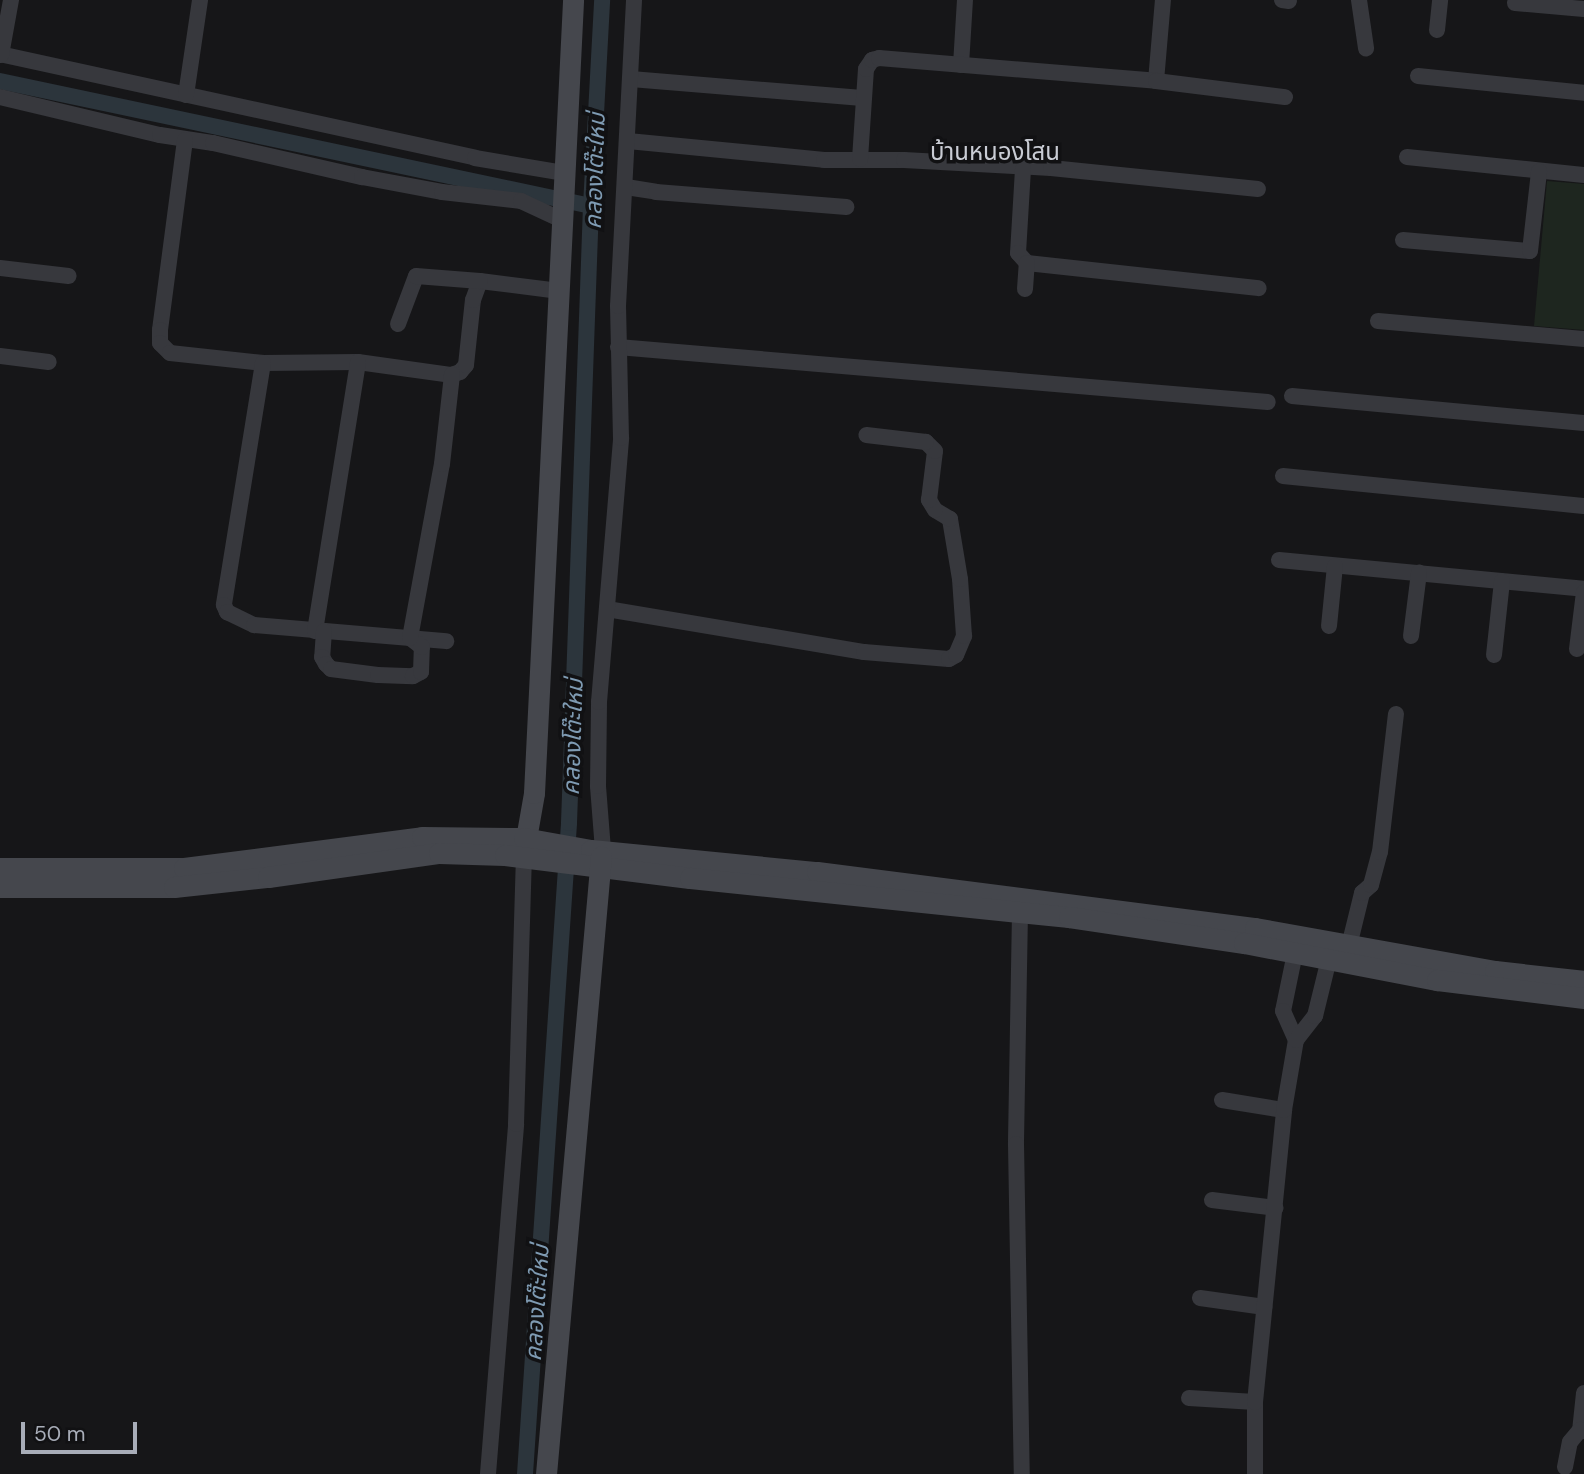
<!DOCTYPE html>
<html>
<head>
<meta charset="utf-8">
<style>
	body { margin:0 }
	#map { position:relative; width:1584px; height:1474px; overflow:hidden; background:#161618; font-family:"DM Sans","Noto Sans Thai",sans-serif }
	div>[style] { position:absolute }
	.green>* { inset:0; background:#1e261f }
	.canal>* { height:16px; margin:-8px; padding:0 8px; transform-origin:8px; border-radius:8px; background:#2c353c }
	.street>* { height:16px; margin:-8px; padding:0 8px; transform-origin:8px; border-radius:8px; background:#37383d }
	.secondary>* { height:21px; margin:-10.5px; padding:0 10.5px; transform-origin:10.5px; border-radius:10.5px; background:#45474d }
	span { translate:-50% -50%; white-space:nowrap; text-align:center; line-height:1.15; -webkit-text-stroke:7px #111113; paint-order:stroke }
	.water-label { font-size:23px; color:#7f9bb3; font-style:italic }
	.quarter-label { font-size:24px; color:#c9ccd4 }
	.scale { position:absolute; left:21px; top:1422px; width:116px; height:32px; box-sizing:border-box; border:4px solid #a8adb8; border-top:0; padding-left:9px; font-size:21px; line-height:24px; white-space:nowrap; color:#a8adb8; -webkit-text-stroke:5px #111113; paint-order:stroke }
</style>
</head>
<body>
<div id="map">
	<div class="green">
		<i style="clip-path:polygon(1547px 181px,1584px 184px,1584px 330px,1534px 326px)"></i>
	</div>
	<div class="canal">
		<i style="left:0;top:81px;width:604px;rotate:11.94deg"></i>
		<i style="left:525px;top:1474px;width:652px;rotate:-86.13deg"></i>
		<i style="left:569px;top:823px;width:617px;rotate:-87.96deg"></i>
		<i style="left:591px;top:206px;width:206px;rotate:-86.9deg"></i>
	</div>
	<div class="street">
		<i style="left:1282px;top:0;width:7px;rotate:8deg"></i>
		<i style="left:1359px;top:0;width:49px;rotate:81.7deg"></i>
		<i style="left:1515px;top:3px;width:69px;rotate:5deg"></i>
		<i style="left:1437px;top:30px;width:30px;rotate:-84deg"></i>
		<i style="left:0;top:54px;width:486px;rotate:12.3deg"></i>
		<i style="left:475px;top:158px;width:91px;rotate:9.5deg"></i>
		<i style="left:1px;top:55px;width:56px;rotate:-79.7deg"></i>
		<i style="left:961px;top:65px;width:65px;rotate:-86.5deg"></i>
		<i style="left:1418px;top:76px;width:167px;rotate:5.8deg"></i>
		<i style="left:631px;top:79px;width:232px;rotate:4.7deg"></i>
		<i style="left:1156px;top:81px;width:81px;rotate:-85.1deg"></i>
		<i style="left:186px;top:95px;width:96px;rotate:-81.6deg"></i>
		<i style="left:0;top:97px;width:164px;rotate:13.4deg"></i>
		<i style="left:160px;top:135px;width:54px;rotate:8.6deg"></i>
		<i style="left:213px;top:143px;width:153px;rotate:12.9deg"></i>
		<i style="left:362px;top:177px;width:81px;rotate:10.6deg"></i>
		<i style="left:442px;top:192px;width:80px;rotate:6.5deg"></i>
		<i style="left:521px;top:201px;width:45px;rotate:24.9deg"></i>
		<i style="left:185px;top:140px;width:192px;rotate:97.5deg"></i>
		<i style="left:160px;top:330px;width:13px;rotate:90deg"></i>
		<i style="left:160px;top:343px;width:14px;rotate:45deg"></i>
		<i style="left:170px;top:353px;width:94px;rotate:6.1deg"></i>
		<i style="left:263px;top:363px;width:95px;rotate:-0.6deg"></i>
		<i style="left:358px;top:362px;width:95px;rotate:7.9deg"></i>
		<i style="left:452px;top:375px;width:9px;rotate:-21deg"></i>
		<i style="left:460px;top:372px;width:9px;rotate:-49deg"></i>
		<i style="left:466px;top:365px;width:65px;rotate:-83.9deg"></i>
		<i style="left:473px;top:300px;width:20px;rotate:-70deg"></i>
		<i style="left:480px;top:281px;width:80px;rotate:7.2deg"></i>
		<i style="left:628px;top:141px;width:197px;rotate:5.5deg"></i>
		<i style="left:824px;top:160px;width:80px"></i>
		<i style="left:904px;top:160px;width:147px;rotate:3.1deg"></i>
		<i style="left:1051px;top:168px;width:208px;rotate:5.8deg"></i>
		<i style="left:1407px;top:157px;width:178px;rotate:5.8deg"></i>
		<i style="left:860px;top:159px;width:90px;rotate:-86.2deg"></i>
		<i style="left:866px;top:69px;width:11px;rotate:-56deg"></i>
		<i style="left:872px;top:60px;width:7px;rotate:-16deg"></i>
		<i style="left:879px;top:58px;width:278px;rotate:4.7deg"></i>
		<i style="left:1156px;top:81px;width:130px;rotate:7.1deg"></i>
		<i style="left:1023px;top:169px;width:84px;rotate:93.4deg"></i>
		<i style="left:1018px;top:253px;width:13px;rotate:48deg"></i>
		<i style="left:1027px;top:263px;width:233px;rotate:6.2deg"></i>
		<i style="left:626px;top:187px;width:30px;rotate:9deg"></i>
		<i style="left:656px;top:192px;width:191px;rotate:4.5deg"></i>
		<i style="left:1403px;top:240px;width:127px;rotate:5deg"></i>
		<i style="left:1530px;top:251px;width:80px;rotate:-83.5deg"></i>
		<i style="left:0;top:268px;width:69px;rotate:6.6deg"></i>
		<i style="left:1025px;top:289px;width:26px;rotate:-86deg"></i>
		<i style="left:1378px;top:321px;width:207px;rotate:5deg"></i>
		<i style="left:398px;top:324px;width:51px;rotate:-69.4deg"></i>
		<i style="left:416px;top:276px;width:64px;rotate:4.5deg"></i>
		<i style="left:618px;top:347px;width:652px;rotate:4.84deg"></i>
		<i style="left:0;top:356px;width:49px;rotate:7deg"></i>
		<i style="left:263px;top:363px;width:245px;rotate:99.2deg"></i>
		<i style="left:224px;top:605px;width:8px;rotate:67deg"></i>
		<i style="left:227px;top:612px;width:30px;rotate:26deg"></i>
		<i style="left:254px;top:625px;width:193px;rotate:4.8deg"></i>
		<i style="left:1292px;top:396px;width:293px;rotate:5.3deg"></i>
		<i style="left:1283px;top:476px;width:302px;rotate:5.7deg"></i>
		<i style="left:1279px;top:560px;width:306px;rotate:5.4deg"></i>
		<i style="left:607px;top:609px;width:261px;rotate:9.5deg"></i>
		<i style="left:864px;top:652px;width:85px;rotate:4.7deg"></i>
		<i style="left:949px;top:659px;width:8px;rotate:-30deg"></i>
		<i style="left:956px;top:655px;width:21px;rotate:-67deg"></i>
		<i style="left:964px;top:636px;width:57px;rotate:-94deg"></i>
		<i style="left:960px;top:579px;width:61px;rotate:-99.5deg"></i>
		<i style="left:950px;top:519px;width:17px;rotate:-149deg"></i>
		<i style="left:935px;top:510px;width:12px;rotate:-121deg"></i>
		<i style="left:929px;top:500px;width:49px;rotate:-83deg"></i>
		<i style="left:935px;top:451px;width:13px;rotate:-135deg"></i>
		<i style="left:926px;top:442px;width:60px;rotate:-173.3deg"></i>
		<i style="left:1329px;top:626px;width:60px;rotate:-84.3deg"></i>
		<i style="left:315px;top:631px;width:272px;rotate:-80.9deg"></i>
		<i style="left:324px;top:631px;width:26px;rotate:94deg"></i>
		<i style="left:322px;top:657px;width:8px;rotate:60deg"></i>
		<i style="left:326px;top:664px;width:7px;rotate:45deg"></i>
		<i style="left:331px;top:669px;width:47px;rotate:7.3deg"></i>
		<i style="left:378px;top:675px;width:35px;rotate:2deg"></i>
		<i style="left:413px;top:676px;width:9px;rotate:-27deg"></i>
		<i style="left:421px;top:672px;width:25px;rotate:-88deg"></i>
		<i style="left:422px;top:647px;width:15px;rotate:-143deg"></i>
		<i style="left:1411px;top:636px;width:64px;rotate:-82.8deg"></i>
		<i style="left:410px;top:638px;width:177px;rotate:-79.6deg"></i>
		<i style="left:442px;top:464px;width:90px;rotate:-83.6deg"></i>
		<i style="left:1577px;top:649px;width:57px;rotate:-83deg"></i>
		<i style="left:1494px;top:655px;width:74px;rotate:-83.8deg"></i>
		<i style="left:603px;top:850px;width:64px;rotate:-94.5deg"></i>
		<i style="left:598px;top:786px;width:84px;rotate:-89.3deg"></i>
		<i style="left:599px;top:702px;width:265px;rotate:-85.2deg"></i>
		<i style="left:621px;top:438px;width:132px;rotate:-91.3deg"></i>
		<i style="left:618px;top:306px;width:306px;rotate:-87deg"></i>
		<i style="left:1020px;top:912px;width:232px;rotate:91deg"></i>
		<i style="left:1016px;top:1144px;width:330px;rotate:89deg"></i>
		<i style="left:1349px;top:946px;width:55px;rotate:-76.2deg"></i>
		<i style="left:1362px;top:893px;width:12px;rotate:-42deg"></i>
		<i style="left:1371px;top:885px;width:34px;rotate:-75deg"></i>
		<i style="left:1380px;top:852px;width:139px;rotate:-83.4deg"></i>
		<i style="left:1295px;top:953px;width:59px;rotate:101.7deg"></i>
		<i style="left:1283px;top:1011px;width:32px;rotate:66deg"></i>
		<i style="left:1222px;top:1100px;width:63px;rotate:9.2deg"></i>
		<i style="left:1212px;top:1200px;width:64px;rotate:7.1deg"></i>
		<i style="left:1200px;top:1298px;width:65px;rotate:8deg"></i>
		<i style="left:1584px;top:1393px;width:37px;rotate:96deg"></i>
		<i style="left:1580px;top:1430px;width:4px;rotate:14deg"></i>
		<i style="left:1189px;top:1398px;width:66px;rotate:3.5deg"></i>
		<i style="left:1565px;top:1467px;width:25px;rotate:-79deg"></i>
		<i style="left:1570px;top:1442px;width:16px;rotate:-50deg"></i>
		<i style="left:488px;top:1474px;width:351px;rotate:-85.4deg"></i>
		<i style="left:516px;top:1124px;width:267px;rotate:-88.3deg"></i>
		<i style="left:1255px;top:1474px;width:72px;rotate:-90deg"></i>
		<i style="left:1255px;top:1402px;width:293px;rotate:-84.3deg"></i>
		<i style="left:1284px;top:1110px;width:71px;rotate:-80.3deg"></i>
		<i style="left:1296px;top:1040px;width:31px;rotate:-52deg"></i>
		<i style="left:1315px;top:1016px;width:59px;rotate:-76.2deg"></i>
	</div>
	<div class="secondary">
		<i style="left:524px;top:850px;width:58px;rotate:-80deg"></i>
		<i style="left:534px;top:793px;width:794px;rotate:-87.18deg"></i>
		<i style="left:0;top:868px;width:184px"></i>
		<i style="left:184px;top:868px;width:240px;rotate:-7.4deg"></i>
		<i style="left:422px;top:837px;width:102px;rotate:0.6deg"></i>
		<i style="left:524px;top:838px;width:68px;rotate:10.2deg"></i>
		<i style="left:591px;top:850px;width:227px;rotate:5.6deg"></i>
		<i style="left:817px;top:872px;width:442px;rotate:7.3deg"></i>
		<i style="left:1255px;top:928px;width:244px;rotate:10.2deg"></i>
		<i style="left:1495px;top:971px;width:90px;rotate:6.4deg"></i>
		<i style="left:0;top:887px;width:174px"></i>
		<i style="left:174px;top:887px;width:95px;rotate:-6.1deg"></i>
		<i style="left:268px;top:877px;width:173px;rotate:-8deg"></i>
		<i style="left:439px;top:853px;width:66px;rotate:1.7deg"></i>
		<i style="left:505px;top:855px;width:186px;rotate:7.1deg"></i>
		<i style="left:690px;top:878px;width:381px;rotate:5.9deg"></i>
		<i style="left:1069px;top:917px;width:177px;rotate:8.5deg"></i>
		<i style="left:1244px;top:943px;width:197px;rotate:10.9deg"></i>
		<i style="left:1437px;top:980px;width:148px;rotate:7deg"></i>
		<i style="left:546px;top:1474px;width:620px;rotate:-84.91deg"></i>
	</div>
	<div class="water-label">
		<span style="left:595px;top:171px;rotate:-88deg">คลองโต๊ะใหม่</span>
		<span style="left:573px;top:737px;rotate:-88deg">คลองโต๊ะใหม่</span>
		<span style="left:537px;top:1303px;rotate:-86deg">คลองโต๊ะใหม่</span>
	</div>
	<div class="quarter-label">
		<span style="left:995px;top:152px">บ้านหนองโสน</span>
	</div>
	<div class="scale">50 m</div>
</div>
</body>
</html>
